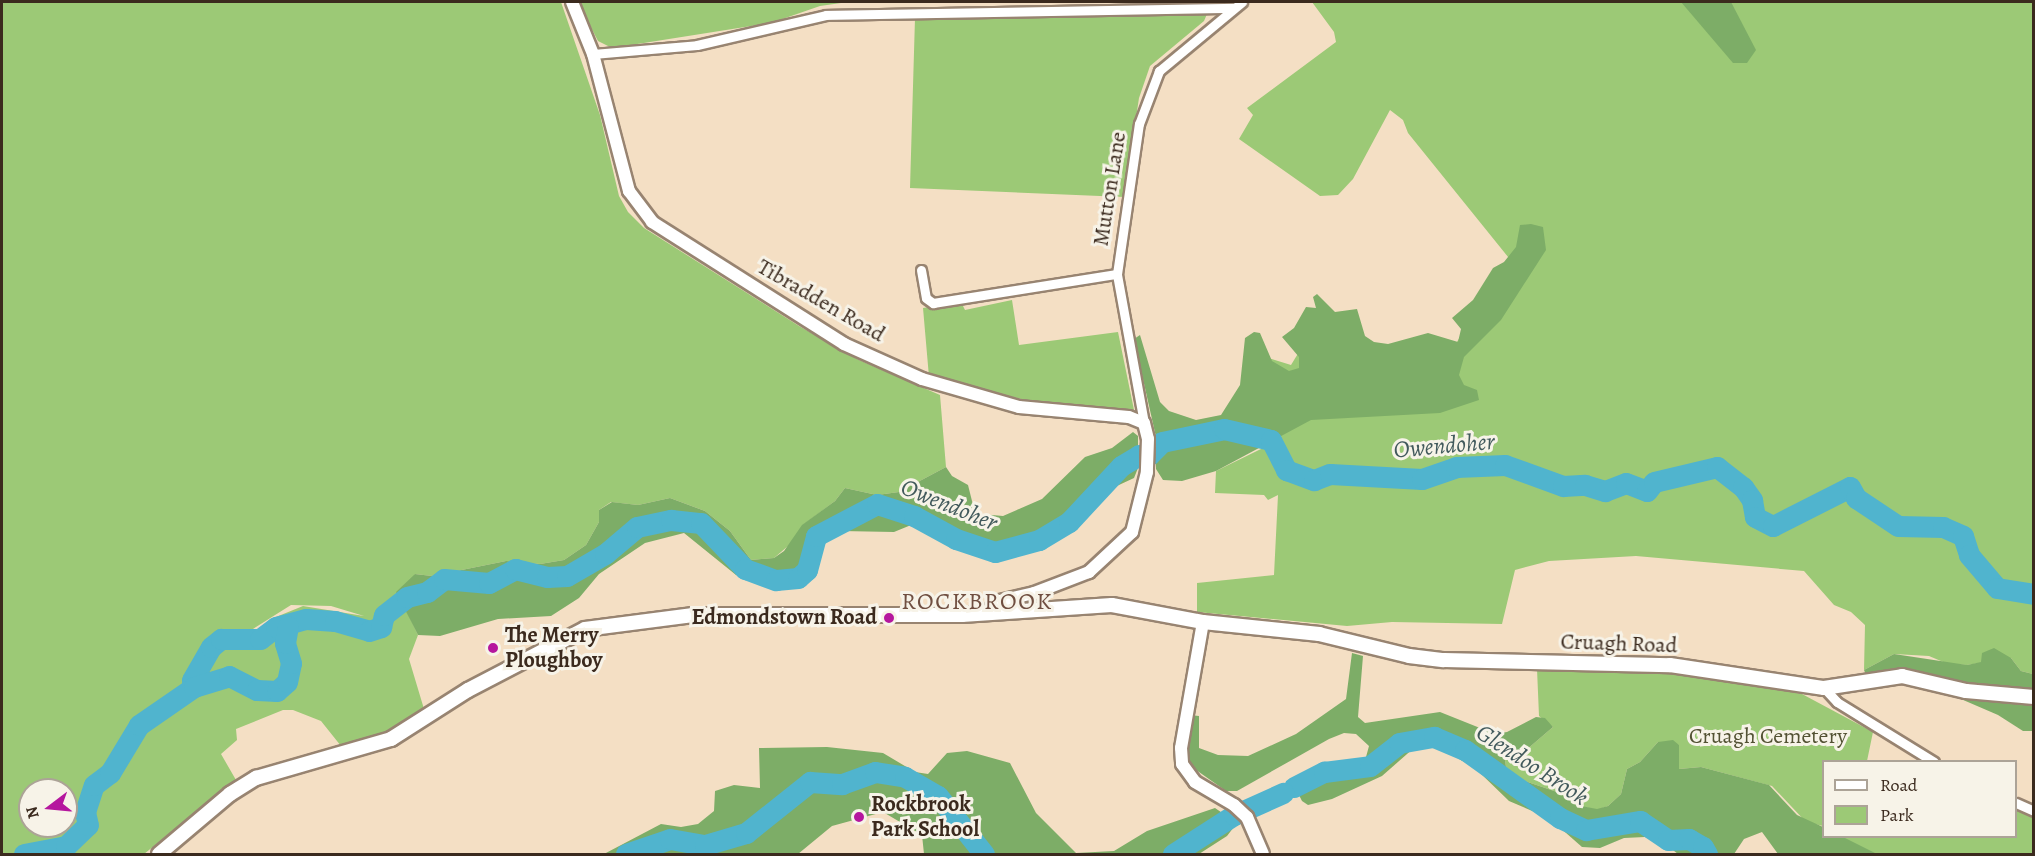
<!DOCTYPE html>
<html>
<head>
<meta charset="utf-8">
<style>
	body { margin:0 }
	#map { position:relative; width:2035px; height:856px; overflow:hidden; background:#f4dfc4; font-family:Alegreya,serif }
	div>[style] { position:absolute }
	.green>* { inset:0; background:#9cc976 }
	.forest>* { inset:0; background:#7dad67 }
	.river>* { height:21px; margin:-10.5px; padding:0 10.5px; transform-origin:10.5px; border-radius:10.5px; background:#50b4ce }
	.roads { filter:drop-shadow(2px 0 #988471) drop-shadow(-2px 0 #988471) drop-shadow(0 2px #988471) drop-shadow(0 -2px #988471) }
	.minor>* { height:9px; margin:-4.5px; padding:0 4.5px; transform-origin:4.5px; border-radius:4.5px; background:#fff }
	.tertiary>* { height:12px; margin:-6px; padding:0 6px; transform-origin:6px; border-radius:6px; background:#fff }
	.secondary>* { height:14px; margin:-7px; padding:0 7px; transform-origin:7px; border-radius:7px; background:#fff }
	.dots>* { width:16px; height:16px; translate:-50% -50%; box-sizing:border-box; border:3px solid #f7f3e8; border-radius:50% }
	span { translate:-50% -50%; white-space:nowrap; text-align:center; line-height:1.15; -webkit-text-stroke:6px #f7f3e8; paint-order:stroke }
	.street-label { font-size:22px; color:#3b2a1e }
	.poi-label { font-size:22px; color:#3b2a1e; font-weight:700 }
	.right { translate:-100% -50%; text-align:right }
	.left { translate:0 -50%; text-align:left }
	.park-label { font-size:22px; color:#535234 }
	.water-label { font-size:24px; color:#425a5c; font-style:italic }
	.neighbourhood-label { font-size:24px; color:#704f41; letter-spacing:1.5px }
	.frame { position:absolute; inset:0; border:3px solid #3b2a1e; pointer-events:none }
	.legend { position:absolute; left:1822px; top:760px; width:195px; height:78px; box-sizing:border-box; background:#f7f3e8; border:2px solid #aca397; margin:0; padding:8px 10px; list-style:none; font-size:18px; color:#3b2a1e }
	.legend li { display:flex; align-items:center; gap:12px; height:30px }
	.legend b { width:30px; border:2px solid #aca397 }
	.north { position:absolute; left:18px; top:778px; width:60px; height:60px; box-sizing:border-box; background:#f7f3e8; border:2px solid #aca397; border-radius:50%; rotate:254deg; font-size:16px; font-weight:700; line-height:24px; text-align:center; color:#3b2a1e }
	.north::after { content:''; display:block; margin:auto; width:21px; height:27px; background:#b5179e; clip-path:polygon(50% 0,100% 100%,50% 72%,0 100%) }
</style>
</head>
<body>
<div id="map">
	<div class="green">
		<i style="clip-path:polygon(evenodd,2px 2px,561px 2px,600px 115px,619px 196px,628px 212px,644px 228px,799px 326px,859px 360px,940px 395px,946px 467px,899px 492px,877px 495px,845px 488px,835px 501px,803px 525px,795px 540px,774px 558px,751px 560px,730px 531px,705px 511px,670px 498px,638px 505px,611px 502px,599px 510px,599px 522px,586px 545px,564px 560px,540px 564px,506px 561px,432px 576px,415px 574px,404px 606px,418px 635px,409px 659px,424px 709px,408px 721px,390px 732px,341px 746px,321px 721px,293px 710px,283px 710px,236px 729px,237px 740px,221px 754px,236px 780px,144px 854px,2px 854px,2px 2px,291px 605px,331px 606px,364px 616px,303px 606px,271px 619px,254px 632px,214px 637px,253px 629px,291px 605px,2px 2px,30px 790px,66px 790px,66px 826px,30px 826px,30px 790px)"></i>
		<i style="clip-path:polygon(578px 2px,848px 2px,820px 6px,771px 23px,612px 48px,598px 41px)"></i>
		<i style="clip-path:polygon(1312px 2px,2033px 2px,2033px 674px,2021px 671px,2011px 658px,1967px 665px,1948px 664px,1929px 656px,1894px 654px,1864px 670px,1865px 625px,1851px 612px,1834px 605px,1804px 571px,1636px 556px,1549px 561px,1515px 570px,1502px 624px,1392px 622px,1347px 626px,1197px 612px,1197px 583px,1274px 575px,1278px 495px,1268px 500px,1264px 495px,1215px 493px,1216px 471px,1265px 447px,1255px 354px,1291px 365px,1324px 311px,1377px 361px,1448px 356px,1467px 326px,1521px 273px,1408px 133px,1403px 120px,1390px 110px,1353px 179px,1338px 195px,1320px 196px,1239px 139px,1253px 115px,1247px 108px,1336px 42px,1334px 32px)"></i>
		<i style="clip-path:polygon(1207px 14px,1204px 21px,1150px 66px,1139px 98px,1124px 197px,910px 188px,915px 18px)"></i>
		<i style="clip-path:polygon(1012px 300px,1019px 345px,1118px 332px,1134px 410px,1038px 403px,929px 377px,923px 308px,961px 302px,965px 310px)"></i>
		<i style="clip-path:polygon(1612px 667px,1676px 672px,1802px 694px,1873px 732px,1867px 761px,1824px 762px,1823px 826px,1806px 822px,1772px 786px,1701px 767px,1679px 769px,1679px 745px,1658px 742px,1640px 762px,1627px 769px,1621px 794px,1608px 806px,1597px 810px,1576px 805px,1560px 793px,1522px 780px,1506px 767px,1505px 759px,1525px 751px,1553px 727px,1539px 716px,1537px 669px)"></i>
		<i style="clip-path:polygon(2016px 809px,2033px 817px,2033px 854px,1866px 854px,1838px 837px,2016px 836px)"></i>
	</div>
	<div class="forest">
		<i style="clip-path:polygon(1681px 2px,1731px 2px,1756px 50px,1747px 63px,1733px 63px)"></i>
		<i style="clip-path:polygon(1531px 224px,1543px 227px,1546px 250px,1501px 320px,1464px 357px,1459px 375px,1464px 385px,1477px 390px,1479px 400px,1440px 413px,1311px 420px,1216px 471px,1182px 481px,1163px 480px,1156px 469px,1156px 437px,1134px 339px,1140px 335px,1160px 402px,1169px 411px,1196px 420px,1221px 415px,1240px 385px,1245px 338px,1254px 332px,1260px 333px,1272px 361px,1289px 371px,1299px 368px,1299px 357px,1282px 337px,1294px 328px,1306px 307px,1316px 308px,1313px 297px,1317px 294px,1335px 312px,1357px 309px,1365px 336px,1374px 342px,1388px 344px,1428px 333px,1458px 342px,1461px 329px,1452px 318px,1473px 300px,1493px 268px,1504px 262px,1516px 247px,1520px 225px)"></i>
		<i style="clip-path:polygon(1133px 432px,1138px 436px,1138px 468px,1134px 478px,1078px 504px,1045px 539px,1030px 549px,1012px 553px,975px 556px,956px 548px,939px 532px,916px 523px,894px 532px,841px 531px,819px 538px,808px 577px,793px 584px,761px 584px,736px 575px,684px 533px,645px 543px,599px 574px,579px 598px,551px 616px,498px 619px,440px 636px,418px 635px,396px 592px,415px 574px,432px 576px,506px 561px,540px 564px,564px 560px,586px 545px,599px 522px,599px 510px,612px 502px,638px 505px,670px 498px,705px 511px,730px 531px,751px 560px,774px 558px,784px 551px,802px 525px,835px 501px,845px 488px,877px 495px,899px 492px,946px 467px,952px 476px,968px 485px,973px 505px,981px 514px,1003px 516px,1042px 499px,1085px 457px,1112px 448px)"></i>
		<i style="clip-path:polygon(1994px 648px,2011px 658px,2021px 671px,2033px 674px,2033px 731px,2023px 731px,1998px 715px,1940px 690px,1897px 684px,1871px 687px,1864px 670px,1894px 654px,1967px 665px,1981px 662px,1982px 653px)"></i>
		<i style="clip-path:polygon(1352px 653px,1363px 656px,1358px 717px,1365px 723px,1440px 712px,1495px 734px,1507px 732px,1536px 717px,1545px 718px,1553px 727px,1525px 751px,1505px 759px,1506px 767px,1522px 780px,1560px 793px,1576px 805px,1597px 809px,1608px 806px,1621px 794px,1627px 769px,1640px 762px,1658px 742px,1673px 740px,1679px 745px,1679px 769px,1701px 767px,1769px 785px,1797px 815px,1823px 827px,1824px 836px,1843px 837px,1877px 854px,1778px 854px,1762px 832px,1744px 839px,1734px 854px,1678px 854px,1664px 843px,1645px 837px,1624px 838px,1600px 848px,1582px 847px,1549px 818px,1509px 801px,1475px 768px,1438px 747px,1415px 747px,1382px 776px,1332px 799px,1308px 805px,1302px 801px,1297px 791px,1302px 784px,1366px 757px,1369px 746px,1356px 734px,1344px 733px,1329px 739px,1237px 791px,1226px 791px,1189px 765px,1186px 757px,1190px 715px,1199px 716px,1199px 748px,1218px 755px,1248px 756px,1296px 734px,1346px 699px)"></i>
		<i style="clip-path:polygon(827px 747px,883px 753px,915px 772px,928px 774px,947px 753px,967px 751px,1010px 763px,1036px 813px,1076px 853px,1114px 851px,1147px 831px,1215px 808px,1237px 823px,1227px 836px,1199px 854px,924px 854px,922px 835px,883px 812px,832px 826px,798px 854px,604px 854px,661px 824px,681px 827px,698px 824px,714px 811px,715px 791px,734px 785px,760px 788px,759px 748px)"></i>
	</div>
	<div class="river">
		<i style="left:194px;top:687px;width:7px;rotate:-106deg"></i>
		<i style="left:192px;top:680px;width:38px;rotate:-60deg"></i>
		<i style="left:211px;top:647px;width:13px;rotate:-39deg"></i>
		<i style="left:221px;top:639px;width:39px"></i>
		<i style="left:260px;top:639px;width:20px;rotate:-37deg"></i>
		<i style="left:276px;top:627px;width:31px;rotate:-15deg"></i>
		<i style="left:306px;top:619px;width:29px;rotate:4deg"></i>
		<i style="left:335px;top:621px;width:35px;rotate:16deg"></i>
		<i style="left:369px;top:631px;width:13px;rotate:-18deg"></i>
		<i style="left:381px;top:627px;width:12px;rotate:-76deg"></i>
		<i style="left:384px;top:615px;width:29px;rotate:-38deg"></i>
		<i style="left:407px;top:597px;width:21px;rotate:-14deg"></i>
		<i style="left:427px;top:592px;width:21px;rotate:-37deg"></i>
		<i style="left:444px;top:579px;width:45px;rotate:5.1deg"></i>
		<i style="left:489px;top:583px;width:30px;rotate:-28deg"></i>
		<i style="left:515px;top:569px;width:33px;rotate:14deg"></i>
		<i style="left:547px;top:577px;width:20px;rotate:-3deg"></i>
		<i style="left:567px;top:576px;width:44px;rotate:-30.1deg"></i>
		<i style="left:605px;top:554px;width:42px;rotate:-40.2deg"></i>
		<i style="left:637px;top:527px;width:35px;rotate:-12deg"></i>
		<i style="left:671px;top:520px;width:30px;rotate:6deg"></i>
		<i style="left:701px;top:523px;width:64px;rotate:46.3deg"></i>
		<i style="left:745px;top:569px;width:33px;rotate:20deg"></i>
		<i style="left:776px;top:580px;width:22px;rotate:-5deg"></i>
		<i style="left:798px;top:578px;width:12px;rotate:-42deg"></i>
		<i style="left:807px;top:570px;width:35px;rotate:-75deg"></i>
		<i style="left:816px;top:536px;width:69px;rotate:-27.7deg"></i>
		<i style="left:877px;top:504px;width:39px;rotate:18deg"></i>
		<i style="left:914px;top:516px;width:48px;rotate:28.7deg"></i>
		<i style="left:956px;top:539px;width:41px;rotate:18.4deg"></i>
		<i style="left:995px;top:552px;width:46px;rotate:-15.3deg"></i>
		<i style="left:1039px;top:540px;width:35px;rotate:-31deg"></i>
		<i style="left:1069px;top:522px;width:76px;rotate:-47.1deg"></i>
		<i style="left:1121px;top:466px;width:21px;rotate:-31deg"></i>
		<i style="left:1139px;top:455px;width:10px"></i>
		<i style="left:1149px;top:455px;width:18px;rotate:-45deg"></i>
		<i style="left:1162px;top:442px;width:63px;rotate:-11.8deg"></i>
		<i style="left:1224px;top:429px;width:48px;rotate:13.2deg"></i>
		<i style="left:1271px;top:440px;width:34px;rotate:63deg"></i>
		<i style="left:1286px;top:470px;width:30px;rotate:20deg"></i>
		<i style="left:1314px;top:480px;width:17px;rotate:-21deg"></i>
		<i style="left:1330px;top:474px;width:92px;rotate:3.1deg"></i>
		<i style="left:1422px;top:479px;width:36px;rotate:-19deg"></i>
		<i style="left:1456px;top:467px;width:49px;rotate:-2.3deg"></i>
		<i style="left:1505px;top:465px;width:62px;rotate:19.9deg"></i>
		<i style="left:1563px;top:486px;width:22px;rotate:-3deg"></i>
		<i style="left:1585px;top:485px;width:21px;rotate:17deg"></i>
		<i style="left:1605px;top:491px;width:22px;rotate:-21deg"></i>
		<i style="left:1626px;top:483px;width:22px;rotate:21deg"></i>
		<i style="left:1647px;top:491px;width:11px;rotate:-52deg"></i>
		<i style="left:1654px;top:482px;width:65px;rotate:-13.4deg"></i>
		<i style="left:1717px;top:467px;width:33px;rotate:38deg"></i>
		<i style="left:1743px;top:487px;width:16px;rotate:55deg"></i>
		<i style="left:1752px;top:500px;width:17px;rotate:80deg"></i>
		<i style="left:1755px;top:517px;width:20px;rotate:27deg"></i>
		<i style="left:1773px;top:526px;width:86px;rotate:-26.9deg"></i>
		<i style="left:1850px;top:487px;width:13px;rotate:61deg"></i>
		<i style="left:1856px;top:498px;width:50px;rotate:33.7deg"></i>
		<i style="left:1898px;top:526px;width:45px;rotate:1.3deg"></i>
		<i style="left:1943px;top:527px;width:22px;rotate:24deg"></i>
		<i style="left:1963px;top:536px;width:20px;rotate:72deg"></i>
		<i style="left:1969px;top:555px;width:43px;rotate:49.7deg"></i>
		<i style="left:1997px;top:588px;width:37px;rotate:9deg"></i>
		<i style="left:1294px;top:787px;width:34px;rotate:-27deg"></i>
		<i style="left:1324px;top:772px;width:46px;rotate:-7.4deg"></i>
		<i style="left:1370px;top:766px;width:37px;rotate:-38deg"></i>
		<i style="left:1399px;top:743px;width:36px;rotate:-10deg"></i>
		<i style="left:1434px;top:737px;width:34px;rotate:23deg"></i>
		<i style="left:1465px;top:750px;width:117px;rotate:35.6deg"></i>
		<i style="left:1560px;top:818px;width:29px;rotate:25deg"></i>
		<i style="left:1586px;top:830px;width:55px;rotate:-9.5deg"></i>
		<i style="left:1640px;top:821px;width:34px;rotate:34deg"></i>
		<i style="left:1668px;top:840px;width:21px;rotate:-3deg"></i>
		<i style="left:1689px;top:839px;width:16px;rotate:30deg"></i>
		<i style="left:1703px;top:847px;width:8px;rotate:60deg"></i>
		<i style="left:24px;top:854px;width:43px;rotate:-10.8deg"></i>
		<i style="left:66px;top:846px;width:30px;rotate:-44deg"></i>
		<i style="left:88px;top:825px;width:13px;rotate:-103deg"></i>
		<i style="left:85px;top:812px;width:28px;rotate:-72deg"></i>
		<i style="left:94px;top:785px;width:20px;rotate:-37deg"></i>
		<i style="left:110px;top:773px;width:56px;rotate:-58.9deg"></i>
		<i style="left:139px;top:725px;width:67px;rotate:-34.6deg"></i>
		<i style="left:194px;top:687px;width:37px;rotate:-17deg"></i>
		<i style="left:229px;top:676px;width:31px;rotate:27deg"></i>
		<i style="left:257px;top:690px;width:20px;rotate:3deg"></i>
		<i style="left:277px;top:691px;width:13px;rotate:-42deg"></i>
		<i style="left:287px;top:682px;width:19px;rotate:-78deg"></i>
		<i style="left:291px;top:663px;width:21px;rotate:-107deg"></i>
		<i style="left:285px;top:643px;width:17px;rotate:-80deg"></i>
		<i style="left:626px;top:854px;width:46px;rotate:-18.8deg"></i>
		<i style="left:670px;top:839px;width:36px;rotate:10deg"></i>
		<i style="left:705px;top:845px;width:43px;rotate:-16.3deg"></i>
		<i style="left:746px;top:833px;width:82px;rotate:-38.6deg"></i>
		<i style="left:810px;top:782px;width:32px;rotate:4deg"></i>
		<i style="left:842px;top:784px;width:35px;rotate:-20deg"></i>
		<i style="left:875px;top:772px;width:30px;rotate:9deg"></i>
		<i style="left:905px;top:777px;width:38px;rotate:30deg"></i>
		<i style="left:938px;top:796px;width:74px;rotate:51.6deg"></i>
		<i style="left:1173px;top:854px;width:72px;rotate:-32.6deg"></i>
		<i style="left:1234px;top:815px;width:54px;rotate:-24.2deg"></i>
	</div>
	<div class="roads">
		<div class="minor">
			<i style="left:593px;top:54px;width:104px;rotate:-4.9deg"></i>
			<i style="left:697px;top:45px;width:132px;rotate:-13.1deg"></i>
			<i style="left:826px;top:15px;width:407px;rotate:-1deg"></i>
			<i style="left:921px;top:270px;width:28px;rotate:80deg"></i>
			<i style="left:926px;top:298px;width:9px;rotate:36deg"></i>
			<i style="left:933px;top:303px;width:186px;rotate:-9deg"></i>
			<i style="left:1144px;top:423px;width:151px;rotate:-100.3deg"></i>
			<i style="left:1117px;top:274px;width:152px;rotate:-81.7deg"></i>
			<i style="left:1139px;top:124px;width:57px;rotate:-69.3deg"></i>
			<i style="left:1159px;top:71px;width:108px;rotate:-39.7deg"></i>
			<i style="left:1824px;top:688px;width:19px;rotate:47deg"></i>
			<i style="left:1837px;top:702px;width:114px;rotate:31.7deg"></i>
			<i style="left:2016px;top:803px;width:20px;rotate:24deg"></i>
		</div>
		<div class="tertiary">
			<i style="left:572px;top:2px;width:56px;rotate:68deg"></i>
			<i style="left:593px;top:54px;width:142px;rotate:75.3deg"></i>
			<i style="left:629px;top:191px;width:39px;rotate:53deg"></i>
			<i style="left:652px;top:222px;width:227px;rotate:32.4deg"></i>
			<i style="left:844px;top:344px;width:85px;rotate:24.2deg"></i>
			<i style="left:922px;top:379px;width:101px;rotate:16.1deg"></i>
			<i style="left:1019px;top:407px;width:110px;rotate:5.2deg"></i>
			<i style="left:1129px;top:417px;width:16px;rotate:22deg"></i>
			<i style="left:1144px;top:423px;width:16px;rotate:76deg"></i>
			<i style="left:1148px;top:439px;width:33px;rotate:92deg"></i>
			<i style="left:1147px;top:472px;width:62px;rotate:104deg"></i>
			<i style="left:1132px;top:532px;width:59px;rotate:137.1deg"></i>
			<i style="left:1089px;top:572px;width:59px;rotate:159.1deg"></i>
			<i style="left:1034px;top:593px;width:40px;rotate:167deg"></i>
			<i style="left:995px;top:602px;width:13px;rotate:122deg"></i>
			<i style="left:1203px;top:622px;width:128px;rotate:99.9deg"></i>
			<i style="left:1181px;top:748px;width:16px;rotate:86deg"></i>
			<i style="left:1182px;top:764px;width:22px;rotate:54deg"></i>
			<i style="left:1195px;top:782px;width:45px;rotate:30.5deg"></i>
			<i style="left:1234px;top:805px;width:18px;rotate:43deg"></i>
			<i style="left:1247px;top:817px;width:40px;rotate:66.6deg"></i>
		</div>
		<div class="secondary">
			<i style="left:159px;top:854px;width:93px;rotate:-40.2deg"></i>
			<i style="left:230px;top:794px;width:31px;rotate:-32deg"></i>
			<i style="left:256px;top:778px;width:141px;rotate:-16.1deg"></i>
			<i style="left:391px;top:739px;width:91px;rotate:-32.5deg"></i>
			<i style="left:468px;top:690px;width:132px;rotate:-27.5deg"></i>
			<i style="left:585px;top:629px;width:109px;rotate:-7.4deg"></i>
			<i style="left:693px;top:615px;width:269px"></i>
			<i style="left:962px;top:615px;width:150px;rotate:-3.8deg"></i>
			<i style="left:1112px;top:605px;width:93px;rotate:10.6deg"></i>
			<i style="left:1203px;top:622px;width:117px;rotate:5.9deg"></i>
			<i style="left:1319px;top:634px;width:93px;rotate:13.7deg"></i>
			<i style="left:1409px;top:656px;width:35px;rotate:7deg"></i>
			<i style="left:1444px;top:660px;width:226px;rotate:1.3deg"></i>
			<i style="left:1670px;top:665px;width:156px;rotate:8.5deg"></i>
			<i style="left:1824px;top:688px;width:79px;rotate:-8.7deg"></i>
			<i style="left:1902px;top:676px;width:66px;rotate:13.2deg"></i>
			<i style="left:1966px;top:691px;width:68px;rotate:5deg"></i>
		</div>
	</div>
	<div class="dots">
		<i style="left:889px;top:618px;background:#b5179e"></i>
		<i style="left:493px;top:648px;background:#b5179e"></i>
		<i style="left:859px;top:817px;background:#b5179e"></i>
	</div>
	<div class="street-label">
		<span style="left:1110px;top:189px;rotate:-81deg">Mutton Lane</span>
		<span style="left:821px;top:301px;rotate:30deg">Tibradden Road</span>
		<span style="left:1619px;top:644px;rotate:2deg">Cruagh Road</span>
	</div>
	<div class="poi-label">
		<span class="right" style="left:877px;top:618px">Edmondstown Road</span>
		<span class="left" style="left:505px;top:648px">The Merry<br>Ploughboy</span>
		<span class="left" style="left:871px;top:817px">Rockbrook<br>Park School</span>
	</div>
	<div class="park-label">
		<span style="left:1768px;top:737px">Cruagh Cemetery</span>
	</div>
	<div class="water-label">
		<span style="left:1444px;top:446px;rotate:-5deg">Owendoher</span>
		<span style="left:949px;top:505px;rotate:22deg">Owendoher</span>
		<span style="left:1532px;top:765px;rotate:33deg">Glendoo Brook</span>
	</div>
	<div class="neighbourhood-label">
		<span style="left:977px;top:602px">ROCKBROOK</span>
	</div>
	<div class="frame"></div>
	<ul class="legend">
	<li><b style="height:8px;background:#fff"></b>Road</li>
	<li><b style="height:16px;background:#9cc976"></b>Park</li>
	</ul>
	<div class="north">N</div>
</div>
</body>
</html>
